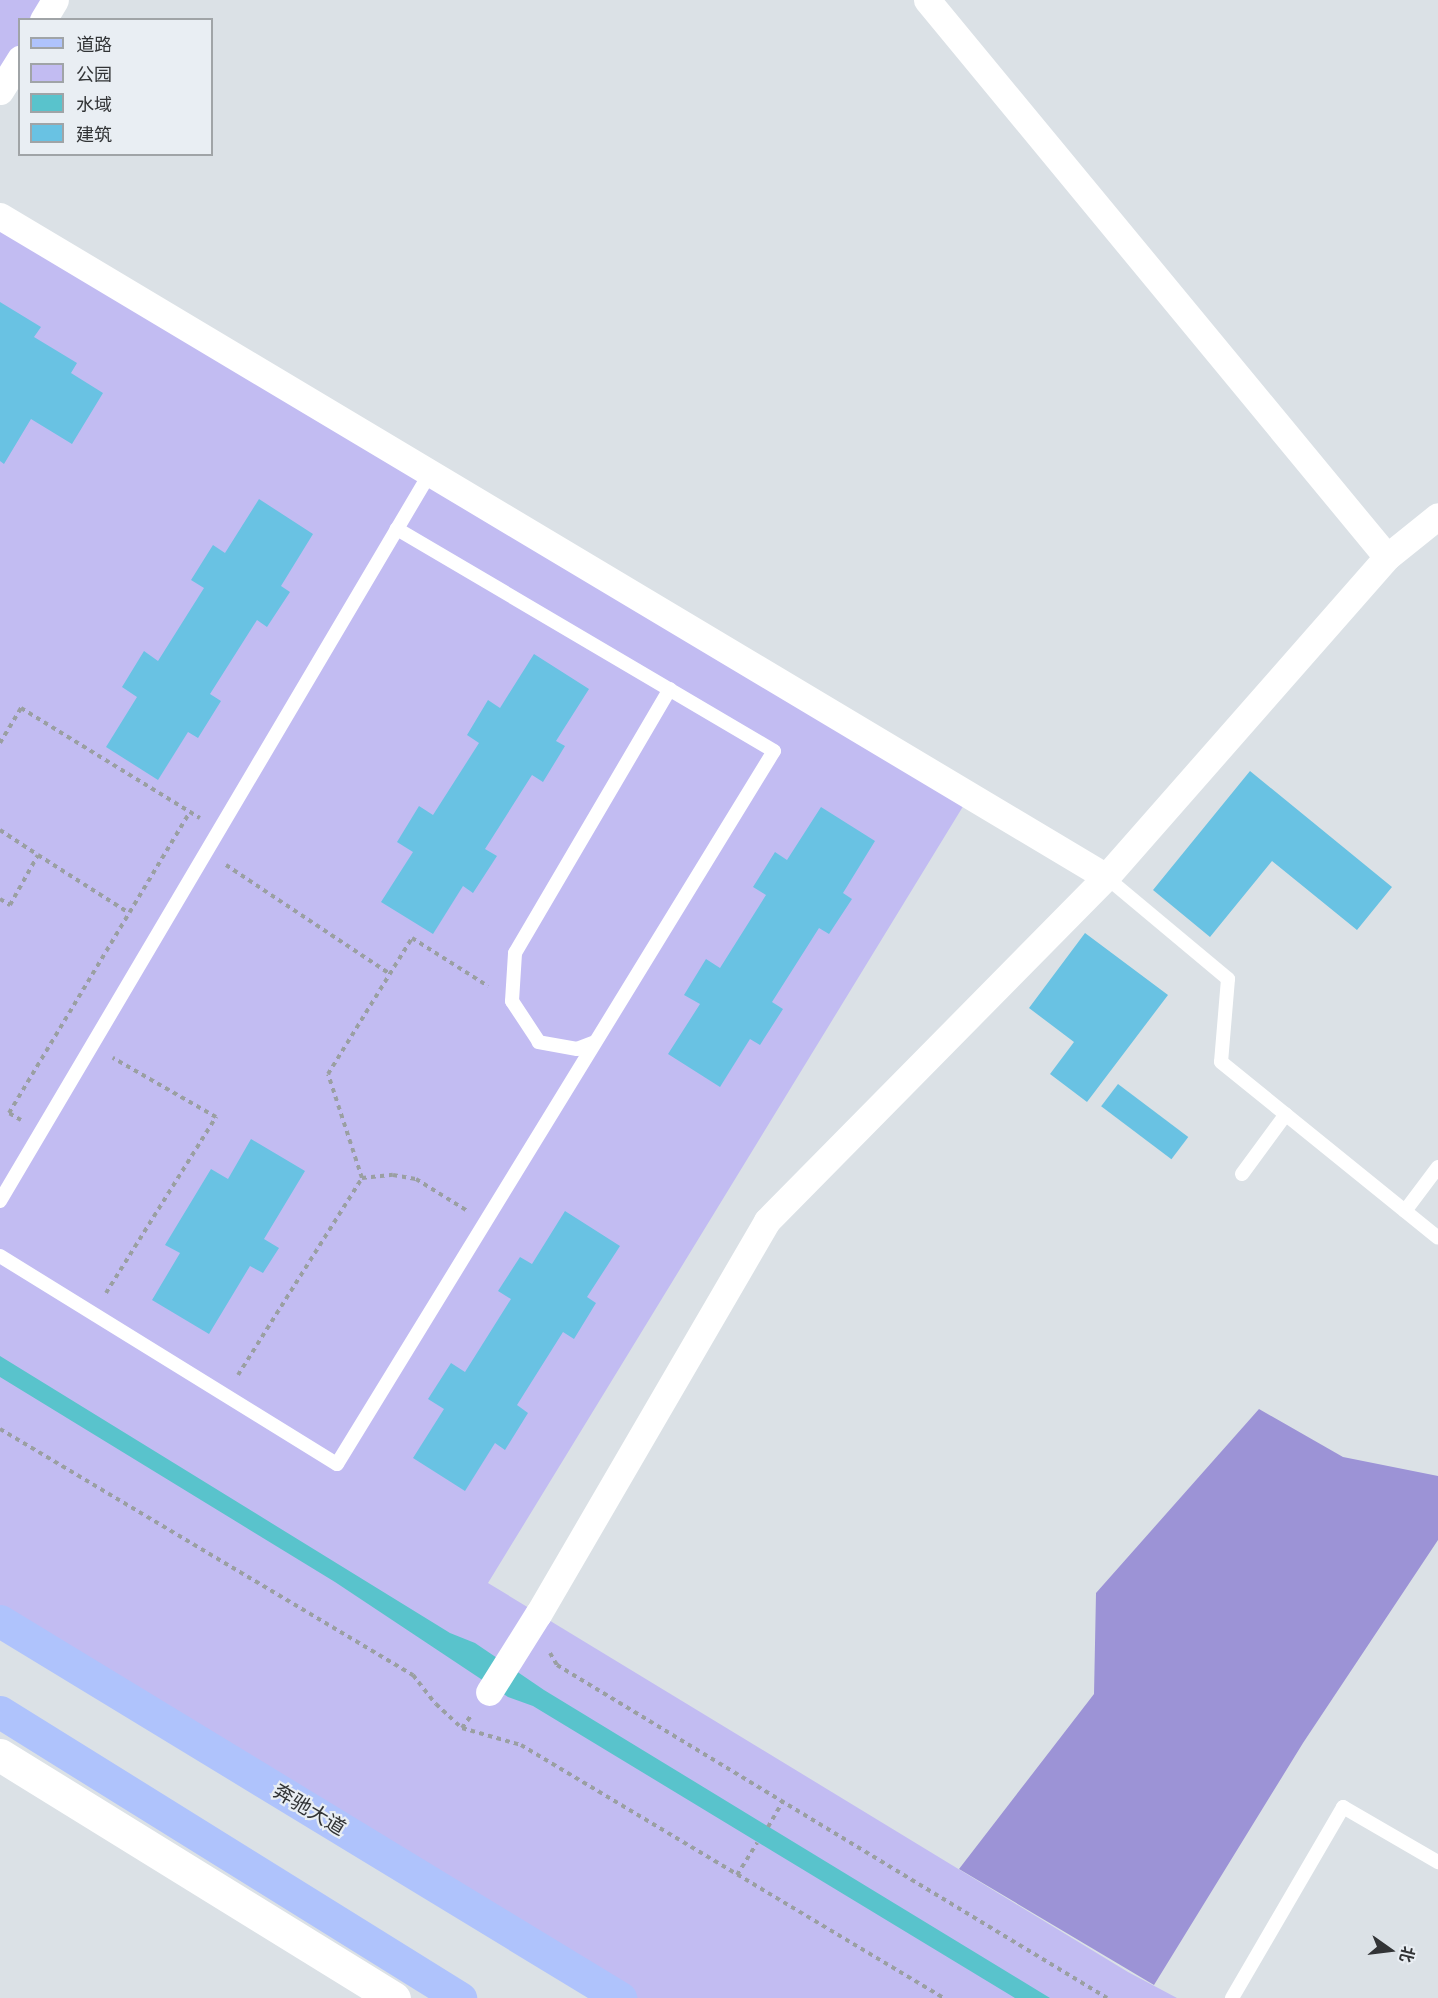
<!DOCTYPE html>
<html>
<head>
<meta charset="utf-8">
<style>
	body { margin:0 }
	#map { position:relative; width:1438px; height:1998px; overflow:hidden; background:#dbe1e6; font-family:Ubuntu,"Noto Sans SC",sans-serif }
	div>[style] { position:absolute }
	.green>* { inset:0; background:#c2bcf2 }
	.forest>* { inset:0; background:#9c93d6 }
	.water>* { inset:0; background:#59c3cc }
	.building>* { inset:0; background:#69c2e3; transform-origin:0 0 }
	.path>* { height:4px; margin-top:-2px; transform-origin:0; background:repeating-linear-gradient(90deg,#9a9fa2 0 4.5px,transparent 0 9px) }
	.service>* { height:14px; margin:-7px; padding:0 7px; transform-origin:7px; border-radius:7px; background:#fff }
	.minor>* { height:27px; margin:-13.5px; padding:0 13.5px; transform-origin:13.5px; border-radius:13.5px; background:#fff }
	.tertiary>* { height:33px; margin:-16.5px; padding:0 16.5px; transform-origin:16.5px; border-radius:16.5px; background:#fff }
	.primary>* { height:33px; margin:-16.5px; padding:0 16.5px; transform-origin:16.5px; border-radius:16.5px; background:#afc3fc }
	span { translate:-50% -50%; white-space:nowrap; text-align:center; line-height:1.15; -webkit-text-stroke:4.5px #e9eef3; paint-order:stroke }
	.street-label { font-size:20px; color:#323436 }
	.legend { position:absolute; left:18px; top:18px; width:195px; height:138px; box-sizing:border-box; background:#e9eef3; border:2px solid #a0a4a7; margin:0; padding:8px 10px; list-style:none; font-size:18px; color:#323436 }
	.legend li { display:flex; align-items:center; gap:12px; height:30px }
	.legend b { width:30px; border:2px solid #a0a4a7 }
	.north { position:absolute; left:1360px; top:1920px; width:60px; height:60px; -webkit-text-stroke:4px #e9eef3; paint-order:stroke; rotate:104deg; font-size:16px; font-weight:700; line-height:24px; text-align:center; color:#323436 }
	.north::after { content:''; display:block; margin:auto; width:21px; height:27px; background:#323436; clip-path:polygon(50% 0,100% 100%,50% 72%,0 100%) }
</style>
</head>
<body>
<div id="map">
	<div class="green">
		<i style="clip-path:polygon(0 0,55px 0,43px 19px,20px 20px,19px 59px,0 91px)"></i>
		<i style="clip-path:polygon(0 216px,970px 795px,488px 1583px,1128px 1972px,1177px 1998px,620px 1998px,0 1621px)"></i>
	</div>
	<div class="forest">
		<i style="clip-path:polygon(1259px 1409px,1343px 1457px,1438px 1476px,1438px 1540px,1303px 1743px,1154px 1985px,959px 1869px,1094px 1694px,1096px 1593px)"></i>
	</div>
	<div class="water">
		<i style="clip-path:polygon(0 1356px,450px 1633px,475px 1643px,544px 1690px,1050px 1998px,1015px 1998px,533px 1706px,508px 1697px,335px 1582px,0 1377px)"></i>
	</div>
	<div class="building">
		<i style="clip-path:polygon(0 302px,41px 327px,34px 337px,77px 363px,71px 373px,103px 393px,72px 444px,31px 419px,4px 464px,0 461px)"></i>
		<i style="clip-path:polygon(259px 499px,313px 534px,281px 586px,290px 592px,267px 627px,257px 620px,210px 694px,221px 701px,198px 738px,188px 732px,158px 780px,106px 747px,137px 697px,122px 687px,144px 651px,158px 661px,204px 588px,191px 580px,213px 545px,225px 553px)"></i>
		<i style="clip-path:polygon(534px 654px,589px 689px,556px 741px,565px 746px,543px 782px,532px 775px,485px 849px,497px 856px,473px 893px,463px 886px,433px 934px,381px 902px,413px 852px,397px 842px,419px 806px,433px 815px,479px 743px,467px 735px,488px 700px,500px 708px)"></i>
		<i style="clip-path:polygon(1250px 771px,1392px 887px,1357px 930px,1272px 861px,1210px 937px,1153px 890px)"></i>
		<i style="clip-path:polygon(821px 807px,875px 841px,843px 893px,852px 899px,829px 934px,819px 928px,772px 1002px,783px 1009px,760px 1045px,750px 1039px,720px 1087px,668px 1054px,700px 1004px,684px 995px,706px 959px,720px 968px,766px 895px,753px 887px,775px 852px,787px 860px)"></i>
		<i style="clip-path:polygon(1085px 933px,1168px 995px,1087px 1102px,1050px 1074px,1074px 1042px,1029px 1008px)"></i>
		<i style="left:1118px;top:1084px;width:88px;height:28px;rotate:37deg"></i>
		<i style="clip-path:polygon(251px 1139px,305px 1171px,264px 1239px,279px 1248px,263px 1273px,250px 1266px,209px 1334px,152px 1300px,180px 1253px,165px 1245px,211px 1169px,228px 1179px)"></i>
		<i style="clip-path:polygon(565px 1211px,620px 1246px,587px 1297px,596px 1303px,574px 1339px,563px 1332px,517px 1405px,528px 1413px,505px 1450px,495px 1443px,465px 1491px,413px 1458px,444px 1409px,428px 1399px,451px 1363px,465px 1372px,511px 1299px,498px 1291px,520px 1257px,532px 1264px)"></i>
	</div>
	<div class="path">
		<i style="left:0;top:743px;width:41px;rotate:-59deg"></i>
		<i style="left:21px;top:708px;width:210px;rotate:31.6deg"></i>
		<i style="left:0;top:830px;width:45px;rotate:33.3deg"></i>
		<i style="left:226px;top:865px;width:197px;rotate:33.6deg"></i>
		<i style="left:0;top:899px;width:12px;rotate:31deg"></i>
		<i style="left:10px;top:905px;width:57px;rotate:-60.8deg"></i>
		<i style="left:38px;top:855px;width:108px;rotate:32.5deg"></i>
		<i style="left:21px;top:1120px;width:14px;rotate:-150deg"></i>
		<i style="left:9px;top:1113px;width:351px;rotate:-59deg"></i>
		<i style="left:362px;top:1178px;width:31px;rotate:-6deg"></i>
		<i style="left:393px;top:1175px;width:23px;rotate:10deg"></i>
		<i style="left:416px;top:1179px;width:59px;rotate:31.8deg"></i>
		<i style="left:106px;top:1293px;width:208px;rotate:-58deg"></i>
		<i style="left:216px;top:1117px;width:119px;rotate:-150.2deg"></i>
		<i style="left:238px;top:1375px;width:233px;rotate:-57.8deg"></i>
		<i style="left:362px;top:1178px;width:109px;rotate:-108.1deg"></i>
		<i style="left:328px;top:1074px;width:160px;rotate:-58.3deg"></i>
		<i style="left:412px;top:938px;width:90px;rotate:32.3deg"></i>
		<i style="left:0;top:1429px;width:481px;rotate:30.8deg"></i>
		<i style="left:413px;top:1675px;width:37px;rotate:52deg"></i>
		<i style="left:436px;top:1704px;width:35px;rotate:43deg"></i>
		<i style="left:462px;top:1728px;width:61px;rotate:16.1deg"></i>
		<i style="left:521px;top:1745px;width:493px;rotate:30.9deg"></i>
		<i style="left:550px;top:1653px;width:14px;rotate:60deg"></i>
		<i style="left:557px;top:1665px;width:643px;rotate:31.19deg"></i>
		<i style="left:462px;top:1728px;width:17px;rotate:-54deg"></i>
		<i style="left:768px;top:1827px;width:30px;rotate:-60deg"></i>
		<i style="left:737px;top:1875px;width:38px;rotate:-58deg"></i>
	</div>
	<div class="service">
		<i style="left:1106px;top:877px;width:159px;rotate:39.9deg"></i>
		<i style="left:1228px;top:979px;width:83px;rotate:94.8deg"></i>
		<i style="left:1221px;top:1062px;width:279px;rotate:39deg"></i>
		<i style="left:595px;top:1042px;width:19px;rotate:159deg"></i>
		<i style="left:577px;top:1049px;width:39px;rotate:-170deg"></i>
		<i style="left:539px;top:1042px;width:49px;rotate:-123.4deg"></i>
		<i style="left:512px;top:1001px;width:48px;rotate:-86.4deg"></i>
		<i style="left:515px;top:953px;width:306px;rotate:-59.6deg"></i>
		<i style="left:1242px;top:1174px;width:74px;rotate:-53.7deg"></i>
		<i style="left:0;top:1201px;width:846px;rotate:-59.43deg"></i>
		<i style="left:1405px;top:1211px;width:55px;rotate:-53.1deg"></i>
		<i style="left:0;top:1256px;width:396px;rotate:31.7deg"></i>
		<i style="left:337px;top:1464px;width:836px;rotate:-58.5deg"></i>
		<i style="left:774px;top:751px;width:438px;rotate:-149.5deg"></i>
		<i style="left:1232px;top:1998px;width:221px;rotate:-59.8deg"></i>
		<i style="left:1343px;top:1807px;width:110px;rotate:30.1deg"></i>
	</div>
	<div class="minor">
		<i style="left:927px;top:0;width:722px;rotate:50.45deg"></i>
		<i style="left:43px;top:20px;width:23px;rotate:-59deg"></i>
		<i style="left:0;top:91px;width:38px;rotate:-58deg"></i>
		<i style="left:0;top:216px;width:1288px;rotate:30.86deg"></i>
		<i style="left:1106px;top:877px;width:483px;rotate:134.6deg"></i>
		<i style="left:767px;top:1221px;width:455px;rotate:120.2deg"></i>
		<i style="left:538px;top:1614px;width:92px;rotate:122.1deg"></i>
		<i style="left:1106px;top:877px;width:426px;rotate:-48.7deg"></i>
		<i style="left:1387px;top:557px;width:65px;rotate:-38.8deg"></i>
	</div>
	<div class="tertiary">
		<i style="left:0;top:1755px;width:463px;rotate:31.7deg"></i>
	</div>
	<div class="primary">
		<i style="left:0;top:1621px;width:726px;rotate:31.3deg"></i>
		<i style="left:0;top:1712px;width:542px;rotate:31.87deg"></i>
	</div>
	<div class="street-label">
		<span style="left:310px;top:1809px;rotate:31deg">奔驰大道</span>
	</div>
	<ul class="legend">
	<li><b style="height:8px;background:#afc3fc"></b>道路</li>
	<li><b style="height:16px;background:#c2bcf2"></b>公园</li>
	<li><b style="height:16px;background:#59c3cc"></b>水域</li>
	<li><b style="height:16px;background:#69c2e3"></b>建筑</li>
	</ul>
	<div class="north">北</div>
</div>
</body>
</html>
